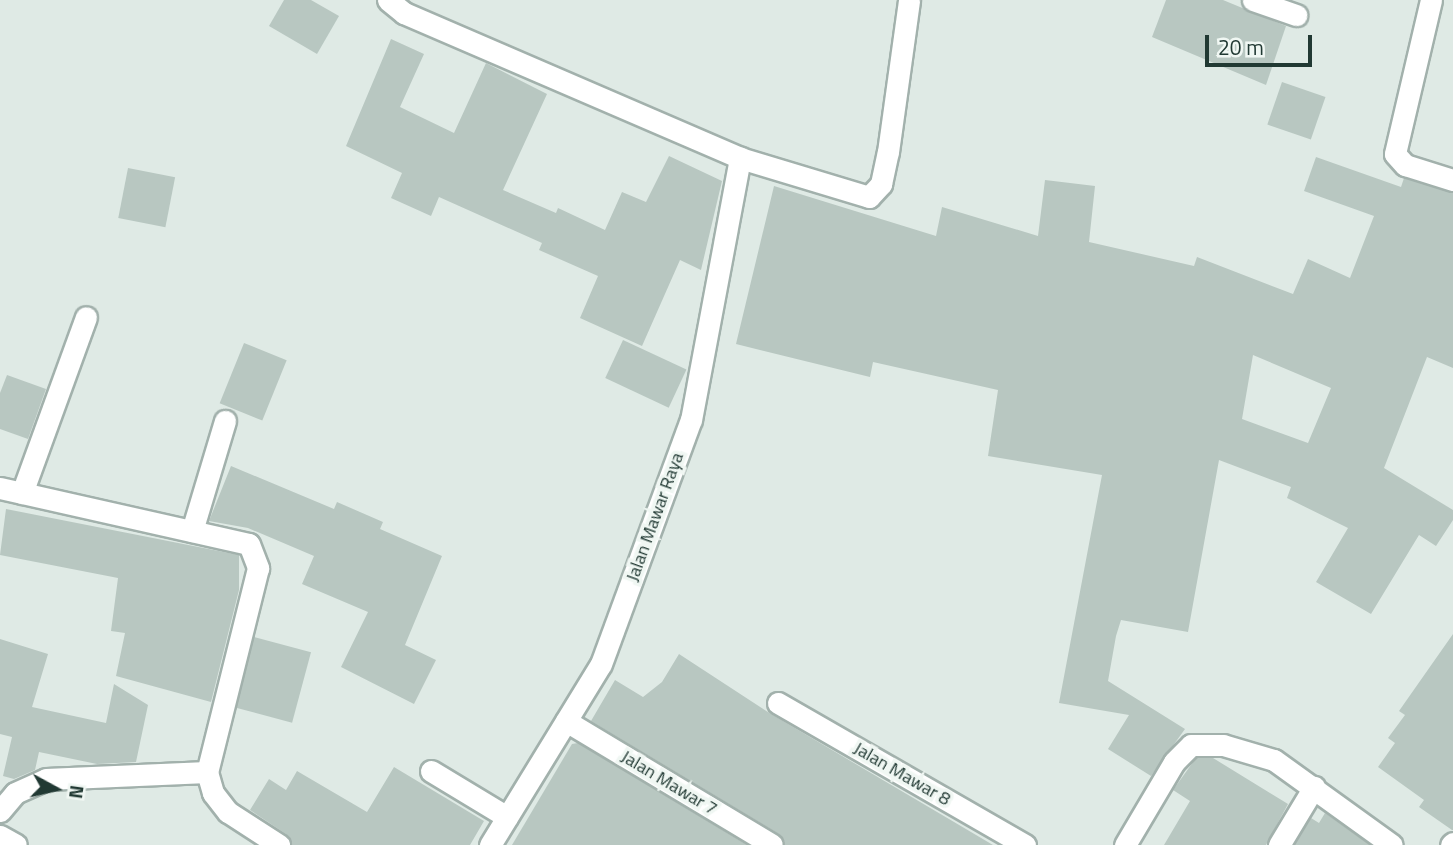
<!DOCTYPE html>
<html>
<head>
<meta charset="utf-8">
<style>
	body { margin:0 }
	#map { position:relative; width:1453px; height:845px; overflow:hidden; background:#dfeae5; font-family:"Titillium Web",sans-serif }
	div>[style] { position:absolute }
	.building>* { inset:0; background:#b8c7c1; transform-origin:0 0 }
	.roads { filter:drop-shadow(2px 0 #a2b1ac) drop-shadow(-2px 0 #a2b1ac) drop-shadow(0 2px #a2b1ac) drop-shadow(0 -2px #a2b1ac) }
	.minor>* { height:21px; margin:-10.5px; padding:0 10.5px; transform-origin:10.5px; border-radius:10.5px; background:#fff }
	span { translate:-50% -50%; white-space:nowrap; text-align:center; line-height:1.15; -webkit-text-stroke:7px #f0f7f3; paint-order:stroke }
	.street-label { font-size:18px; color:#213933 }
	.north { position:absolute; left:21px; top:754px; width:70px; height:70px; -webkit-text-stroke:5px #f0f7f3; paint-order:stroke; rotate:98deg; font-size:19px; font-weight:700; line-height:28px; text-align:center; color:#213933 }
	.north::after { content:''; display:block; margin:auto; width:24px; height:32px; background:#213933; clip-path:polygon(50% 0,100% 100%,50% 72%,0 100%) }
	.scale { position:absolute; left:1205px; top:35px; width:107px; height:32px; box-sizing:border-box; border:4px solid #213933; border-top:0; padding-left:9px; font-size:21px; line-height:24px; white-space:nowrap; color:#213933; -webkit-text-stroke:5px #f0f7f3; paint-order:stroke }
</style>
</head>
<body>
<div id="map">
	<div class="building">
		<i style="clip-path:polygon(284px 0,311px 0,339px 16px,317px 54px,269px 26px)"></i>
		<i style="clip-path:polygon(1166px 0,1223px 0,1286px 26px,1266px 85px,1152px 37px)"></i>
		<i style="clip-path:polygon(391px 39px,424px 54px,400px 107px,454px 133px,486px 63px,547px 94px,503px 190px,556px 213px,558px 208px,605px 230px,622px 192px,646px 202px,669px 156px,722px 181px,701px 270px,680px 260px,642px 346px,580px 318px,598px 276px,539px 250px,542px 243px,439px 197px,431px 216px,391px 198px,402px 173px,346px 146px)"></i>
		<i style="left:1282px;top:82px;width:46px;height:45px;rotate:19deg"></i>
		<i style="clip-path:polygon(evenodd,1316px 157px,1401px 187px,1404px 178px,1453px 193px,1453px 368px,1427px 357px,1384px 468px,1453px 510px,1453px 520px,1436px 546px,1419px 535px,1371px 614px,1316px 582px,1348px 528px,1287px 498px,1291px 487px,1219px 460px,1188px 632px,1121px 620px,1116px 636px,1108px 681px,1185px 729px,1151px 776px,1108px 749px,1129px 715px,1059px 703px,1102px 475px,988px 456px,998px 390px,873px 362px,870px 377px,736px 344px,774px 186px,936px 236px,942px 207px,1038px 236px,1045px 180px,1095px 186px,1089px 242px,1194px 266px,1197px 257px,1293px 294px,1308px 259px,1350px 278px,1374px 216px,1304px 191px,1316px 157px,1253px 355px,1331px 388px,1308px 443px,1242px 419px,1253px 355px)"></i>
		<i style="left:128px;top:168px;width:48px;height:51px;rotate:11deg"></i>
		<i style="left:623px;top:340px;width:70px;height:42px;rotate:25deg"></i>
		<i style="left:244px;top:343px;width:46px;height:65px;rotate:22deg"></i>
		<i style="clip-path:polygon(7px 375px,46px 389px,28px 439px,0 429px,0 393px)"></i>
		<i style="clip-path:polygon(231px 466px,334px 509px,337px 502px,383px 522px,380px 529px,442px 556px,405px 645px,436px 660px,414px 704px,341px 667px,368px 612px,302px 584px,314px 556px,248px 528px,209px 521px)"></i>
		<i style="clip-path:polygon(6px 509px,239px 555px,239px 590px,211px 702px,116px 676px,125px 633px,111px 631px,118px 578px,0 555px)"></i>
		<i style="clip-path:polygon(1453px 634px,1453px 830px,1452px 830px,1419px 807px,1424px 800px,1378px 767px,1395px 743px,1388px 738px,1405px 715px,1399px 711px)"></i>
		<i style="left:254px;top:637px;width:59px;height:73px;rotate:15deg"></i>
		<i style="clip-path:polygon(0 639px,48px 654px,32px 707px,106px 723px,114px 684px,148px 705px,136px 762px,97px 764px,39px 752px,35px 770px,14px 779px,3px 776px,12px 737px,0 734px)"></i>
		<i style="clip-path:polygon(679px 654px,771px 714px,993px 845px,785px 845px,779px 834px,591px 721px,615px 680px,643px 697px,662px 682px)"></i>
		<i style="clip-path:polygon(578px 743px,747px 845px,512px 845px,572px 744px)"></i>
		<i style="clip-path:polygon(1196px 758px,1213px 758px,1288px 804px,1266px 845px,1164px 845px,1190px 801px,1173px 790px)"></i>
		<i style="clip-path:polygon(394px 767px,484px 821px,470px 845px,292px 845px,286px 834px,250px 810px,269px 779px,286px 790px,297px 771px,367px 812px)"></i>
		<i style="clip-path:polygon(1325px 813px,1370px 845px,1294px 845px,1311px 818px,1319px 823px)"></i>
	</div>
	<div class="roads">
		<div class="minor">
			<i style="left:388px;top:0;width:21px;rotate:39deg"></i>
			<i style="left:404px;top:13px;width:366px;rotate:23.3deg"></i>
			<i style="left:740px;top:158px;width:135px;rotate:16.8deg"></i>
			<i style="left:869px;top:197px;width:18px;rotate:-47deg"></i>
			<i style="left:881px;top:184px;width:33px;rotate:-78deg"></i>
			<i style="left:888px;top:152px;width:153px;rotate:-82.1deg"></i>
			<i style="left:1253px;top:0;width:46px;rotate:19.2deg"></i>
			<i style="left:1431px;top:0;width:158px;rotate:103.2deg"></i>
			<i style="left:1395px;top:154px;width:15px;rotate:48deg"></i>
			<i style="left:1405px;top:165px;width:50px;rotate:17.4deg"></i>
			<i style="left:0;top:488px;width:255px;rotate:12.7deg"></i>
			<i style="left:249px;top:544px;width:26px;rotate:69deg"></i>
			<i style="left:258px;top:568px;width:210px;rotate:104deg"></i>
			<i style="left:207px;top:772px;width:22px;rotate:74deg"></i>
			<i style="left:213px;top:793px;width:24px;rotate:52deg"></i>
			<i style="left:228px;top:812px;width:61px;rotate:32.9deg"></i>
			<i style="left:22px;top:493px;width:187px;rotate:-70deg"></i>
			<i style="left:192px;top:531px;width:115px;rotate:-73.3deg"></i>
			<i style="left:778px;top:703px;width:285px;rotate:29.9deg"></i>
			<i style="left:566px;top:721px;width:240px;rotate:31deg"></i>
			<i style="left:431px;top:771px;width:89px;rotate:31.2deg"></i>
			<i style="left:0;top:811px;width:23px;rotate:-50deg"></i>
			<i style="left:15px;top:793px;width:34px;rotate:-24deg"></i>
			<i style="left:46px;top:779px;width:161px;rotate:-2.5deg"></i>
			<i style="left:0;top:836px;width:18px;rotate:29deg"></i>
			<i style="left:490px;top:845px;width:212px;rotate:-58.5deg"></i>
			<i style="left:601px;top:664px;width:260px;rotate:-69.8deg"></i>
			<i style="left:691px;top:420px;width:267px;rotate:-79.4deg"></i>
			<i style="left:1125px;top:845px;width:96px;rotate:-59.4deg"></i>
			<i style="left:1174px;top:762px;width:24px;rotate:-45deg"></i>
			<i style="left:1191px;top:745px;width:32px"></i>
			<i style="left:1223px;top:745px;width:53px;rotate:16.4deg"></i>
			<i style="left:1274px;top:760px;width:145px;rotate:35.8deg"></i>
			<i style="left:1279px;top:845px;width:68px;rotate:-58.9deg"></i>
			<i style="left:1451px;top:845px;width:3px;rotate:-45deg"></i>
		</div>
	</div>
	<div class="street-label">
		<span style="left:655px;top:517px;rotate:-70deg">Jalan Mawar Raya</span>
		<span style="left:902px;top:774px;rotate:30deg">Jalan Mawar 8</span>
		<span style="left:669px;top:783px;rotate:31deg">Jalan Mawar 7</span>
	</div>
	<div class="north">N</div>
	<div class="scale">20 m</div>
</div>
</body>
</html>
